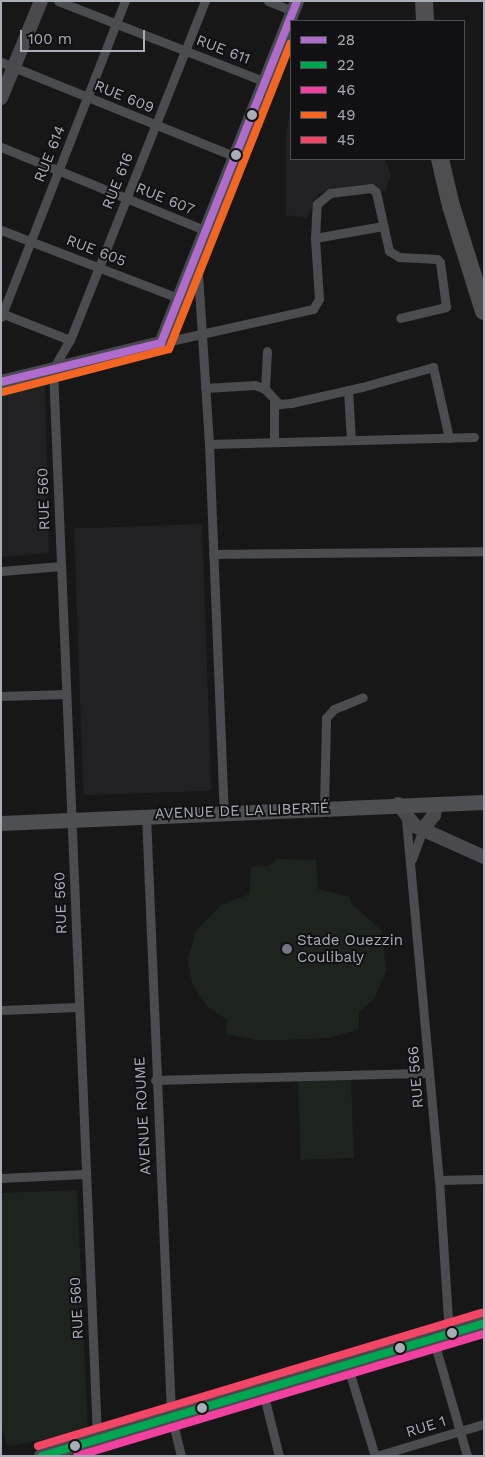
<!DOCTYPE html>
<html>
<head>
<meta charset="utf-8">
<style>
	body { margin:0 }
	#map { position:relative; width:485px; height:1457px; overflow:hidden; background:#171717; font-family:"Work Sans",sans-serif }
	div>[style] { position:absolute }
	.built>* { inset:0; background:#212123; transform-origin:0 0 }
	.green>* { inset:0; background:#1d241e; transform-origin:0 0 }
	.street>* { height:9px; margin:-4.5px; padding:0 4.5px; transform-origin:4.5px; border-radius:4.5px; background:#4b4c50 }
	.secondary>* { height:14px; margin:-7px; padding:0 7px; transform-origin:7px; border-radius:7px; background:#4a4a4e }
	.primary>* { height:15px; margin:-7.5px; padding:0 7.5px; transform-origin:7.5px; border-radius:7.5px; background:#4d4f52 }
	.highway>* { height:18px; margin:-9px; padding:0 9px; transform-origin:9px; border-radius:9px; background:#4e4e51 }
	.bus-1>* { height:8px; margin:-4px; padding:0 4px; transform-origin:4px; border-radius:4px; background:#b06ccc }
	.bus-2>* { height:8px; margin:-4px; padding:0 4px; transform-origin:4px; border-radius:4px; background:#00a651 }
	.bus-3>* { height:8px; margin:-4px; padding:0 4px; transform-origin:4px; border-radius:4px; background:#f240a1 }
	.bus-4>* { height:8px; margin:-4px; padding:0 4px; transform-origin:4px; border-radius:4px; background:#f26522 }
	.bus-5>* { height:8px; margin:-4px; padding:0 4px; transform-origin:4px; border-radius:4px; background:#f34667 }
	.dots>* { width:14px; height:14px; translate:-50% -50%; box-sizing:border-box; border:2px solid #111113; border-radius:50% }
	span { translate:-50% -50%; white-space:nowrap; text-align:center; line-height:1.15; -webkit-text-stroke:4px #111113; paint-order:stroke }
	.street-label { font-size:15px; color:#a8adb8 }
	.poi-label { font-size:15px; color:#a8adb8 }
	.left { translate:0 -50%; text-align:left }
	.frame { position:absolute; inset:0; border:2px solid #a8adb8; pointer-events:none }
	.legend { position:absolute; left:290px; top:20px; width:175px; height:140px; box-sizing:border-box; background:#111113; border:1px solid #4d4f55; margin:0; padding:6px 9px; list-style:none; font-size:15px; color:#a8adb8 }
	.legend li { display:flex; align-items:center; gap:10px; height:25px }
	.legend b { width:25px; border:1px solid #4d4f55 }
	.scale { position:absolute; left:20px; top:30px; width:125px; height:22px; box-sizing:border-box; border:2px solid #a8adb8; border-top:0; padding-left:6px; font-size:15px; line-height:18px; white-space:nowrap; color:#a8adb8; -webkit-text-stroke:4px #111113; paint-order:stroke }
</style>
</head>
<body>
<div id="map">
	<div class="built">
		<i style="clip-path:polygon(291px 104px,291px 159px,385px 159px,391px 175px,385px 192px,364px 184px,341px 189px,319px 194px,307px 218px,286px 215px,286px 136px)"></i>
		<i style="clip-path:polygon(45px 385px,49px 553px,1px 557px,1px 394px)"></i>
		<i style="left:202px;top:524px;width:267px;height:128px;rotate:88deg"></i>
	</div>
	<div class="green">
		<i style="clip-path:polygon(277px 859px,316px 860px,318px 889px,350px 897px,351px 903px,382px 931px,386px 972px,374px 999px,359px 1012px,359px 1029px,329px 1038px,283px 1040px,255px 1040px,226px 1034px,227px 1020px,206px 1005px,192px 983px,188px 960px,195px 932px,221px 905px,249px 894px,251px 867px,269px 866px)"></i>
		<i style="left:351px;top:1078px;width:80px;height:53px;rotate:88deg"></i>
		<i style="clip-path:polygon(77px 1190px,88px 1432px,8px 1446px,1px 1425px,1px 1193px)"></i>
	</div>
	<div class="street">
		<i style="left:58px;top:1px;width:223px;rotate:21.3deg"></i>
		<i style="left:268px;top:1px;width:27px;rotate:22deg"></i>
		<i style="left:1px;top:62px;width:253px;rotate:22deg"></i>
		<i style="left:1px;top:147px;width:222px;rotate:22.2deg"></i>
		<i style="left:1px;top:230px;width:193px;rotate:21deg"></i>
		<i style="left:315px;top:238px;width:69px;rotate:-10deg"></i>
		<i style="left:197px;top:258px;width:186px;rotate:86.3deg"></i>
		<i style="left:209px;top:444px;width:369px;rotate:87.7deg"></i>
		<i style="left:1px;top:313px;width:74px;rotate:21.4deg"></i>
		<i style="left:1px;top:317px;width:339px;rotate:-68.6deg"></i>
		<i style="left:161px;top:343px;width:156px;rotate:-12.6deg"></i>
		<i style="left:313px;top:309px;width:12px;rotate:-59deg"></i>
		<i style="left:319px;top:299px;width:61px;rotate:-93.8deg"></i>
		<i style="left:315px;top:238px;width:34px;rotate:-87deg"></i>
		<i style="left:317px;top:204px;width:17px;rotate:-40deg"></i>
		<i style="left:330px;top:193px;width:41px;rotate:-7deg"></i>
		<i style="left:371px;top:188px;width:6px;rotate:39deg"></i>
		<i style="left:376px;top:192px;width:60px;rotate:77.6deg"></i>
		<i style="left:389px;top:251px;width:12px;rotate:31deg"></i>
		<i style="left:399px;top:257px;width:38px;rotate:3deg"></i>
		<i style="left:437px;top:259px;width:4px;rotate:45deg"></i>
		<i style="left:440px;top:262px;width:45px;rotate:82.4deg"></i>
		<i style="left:446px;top:307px;width:47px;rotate:166.6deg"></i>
		<i style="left:205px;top:388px;width:50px;rotate:-3.4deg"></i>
		<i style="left:255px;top:385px;width:11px;rotate:22deg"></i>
		<i style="left:265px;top:389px;width:21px;rotate:47deg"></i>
		<i style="left:279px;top:404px;width:12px;rotate:-5deg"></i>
		<i style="left:291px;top:403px;width:73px;rotate:-12.7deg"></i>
		<i style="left:362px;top:387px;width:74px;rotate:-15.7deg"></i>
		<i style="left:433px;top:367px;width:73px;rotate:77.3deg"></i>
		<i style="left:265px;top:389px;width:38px;rotate:-87deg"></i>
		<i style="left:348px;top:390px;width:50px;rotate:86.6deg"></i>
		<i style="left:274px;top:400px;width:42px;rotate:90deg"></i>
		<i style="left:209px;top:444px;width:265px;rotate:-1.5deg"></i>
		<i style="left:213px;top:554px;width:271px;rotate:-0.6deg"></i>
		<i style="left:1px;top:571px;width:60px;rotate:-4.8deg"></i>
		<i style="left:1px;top:696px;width:65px;rotate:-1.8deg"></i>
		<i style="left:324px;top:808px;width:90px;rotate:-88.7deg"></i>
		<i style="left:326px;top:718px;width:12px;rotate:-48deg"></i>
		<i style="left:334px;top:709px;width:31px;rotate:-22deg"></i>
		<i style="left:146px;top:815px;width:601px;rotate:87.61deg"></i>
		<i style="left:171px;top:1415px;width:42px;rotate:76.3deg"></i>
		<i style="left:406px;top:819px;width:363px;rotate:84.8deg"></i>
		<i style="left:439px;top:1180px;width:154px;rotate:86.3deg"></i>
		<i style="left:412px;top:859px;width:32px;rotate:-70deg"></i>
		<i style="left:1px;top:1010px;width:77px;rotate:-2.2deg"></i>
		<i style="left:155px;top:1080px;width:274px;rotate:-1.5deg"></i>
		<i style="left:1px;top:1178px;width:84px;rotate:-2.7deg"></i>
		<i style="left:439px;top:1180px;width:45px;rotate:-1.3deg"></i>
		<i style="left:433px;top:1338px;width:123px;rotate:73.9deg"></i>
		<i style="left:347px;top:1364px;width:96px;rotate:73.1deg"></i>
		<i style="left:263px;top:1392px;width:66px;rotate:76deg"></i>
		<i style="left:97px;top:1437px;width:1069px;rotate:-92.36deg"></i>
		<i style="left:53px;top:369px;width:34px;rotate:-60deg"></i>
		<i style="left:70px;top:340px;width:365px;rotate:-68.3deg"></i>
		<i style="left:87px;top:1442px;width:15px;rotate:74deg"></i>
		<i style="left:376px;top:1456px;width:113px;rotate:-16.5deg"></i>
	</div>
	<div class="secondary">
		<i style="left:1px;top:98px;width:105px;rotate:-67.6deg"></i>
		<i style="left:1px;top:382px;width:165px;rotate:-13.7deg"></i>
		<i style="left:161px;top:343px;width:368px;rotate:-68.3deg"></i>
		<i style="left:398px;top:804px;width:28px;rotate:52deg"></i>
		<i style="left:415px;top:826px;width:76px;rotate:24.2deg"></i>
		<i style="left:423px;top:829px;width:18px;rotate:-52deg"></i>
		<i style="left:434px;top:815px;width:11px;rotate:-80deg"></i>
		<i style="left:41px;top:1456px;width:463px;rotate:-16.7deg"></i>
	</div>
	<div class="primary">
		<i style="left:1px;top:823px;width:483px;rotate:-2.5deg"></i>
	</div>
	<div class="highway">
		<i style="left:424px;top:1px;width:20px;rotate:87deg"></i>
		<i style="left:440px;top:159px;width:48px;rotate:76.8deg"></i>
		<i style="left:451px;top:206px;width:110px;rotate:72.6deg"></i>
	</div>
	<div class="bus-1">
		<i style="left:161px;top:343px;width:368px;rotate:-68.3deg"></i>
		<i style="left:1px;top:382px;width:165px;rotate:-13.7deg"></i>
	</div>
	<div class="bus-2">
		<i style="left:42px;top:1456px;width:462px;rotate:-16.7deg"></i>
	</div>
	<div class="bus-3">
		<i style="left:77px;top:1456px;width:425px;rotate:-16.7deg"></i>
	</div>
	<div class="bus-4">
		<i style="left:3px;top:392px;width:171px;rotate:-14.5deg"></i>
		<i style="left:169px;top:349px;width:329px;rotate:-68.3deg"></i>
	</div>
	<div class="bus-5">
		<i style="left:38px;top:1446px;width:463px;rotate:-16.7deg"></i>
	</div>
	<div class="dots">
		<i style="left:252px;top:115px;background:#a8adb8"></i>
		<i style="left:236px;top:155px;background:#a8adb8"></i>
		<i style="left:287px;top:949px;background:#757880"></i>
		<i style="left:452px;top:1333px;background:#a8adb8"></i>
		<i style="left:400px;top:1348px;background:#a8adb8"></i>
		<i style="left:202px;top:1408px;background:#a8adb8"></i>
		<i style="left:75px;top:1446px;background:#a8adb8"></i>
	</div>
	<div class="street-label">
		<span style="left:223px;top:50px;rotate:21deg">RUE 611</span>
		<span style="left:124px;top:97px;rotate:22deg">RUE 609</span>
		<span style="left:50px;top:154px;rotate:-68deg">RUE 614</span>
		<span style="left:118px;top:181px;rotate:-68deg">RUE 616</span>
		<span style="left:165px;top:199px;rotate:22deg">RUE 607</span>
		<span style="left:96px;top:251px;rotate:21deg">RUE 605</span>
		<span style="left:44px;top:499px;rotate:-92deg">RUE 560</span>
		<span style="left:242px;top:811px;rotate:-2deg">AVENUE DE LA LIBERTÉ</span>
		<span style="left:61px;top:903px;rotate:-92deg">RUE 560</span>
		<span style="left:416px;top:1077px;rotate:-95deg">RUE 566</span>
		<span style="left:143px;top:1116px;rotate:-93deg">AVENUE ROUME</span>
		<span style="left:77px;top:1308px;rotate:-93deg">RUE 560</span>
		<span style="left:426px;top:1427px;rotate:-17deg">RUE 1</span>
	</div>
	<div class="poi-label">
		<span class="left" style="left:297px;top:949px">Stade Ouezzin<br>Coulibaly</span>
	</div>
	<div class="frame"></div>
	<ul class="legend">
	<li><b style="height:6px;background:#b06ccc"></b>28</li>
	<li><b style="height:6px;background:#00a651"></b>22</li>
	<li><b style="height:6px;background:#f240a1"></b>46</li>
	<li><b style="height:6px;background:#f26522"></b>49</li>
	<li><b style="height:6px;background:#f34667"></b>45</li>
	</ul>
	<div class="scale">100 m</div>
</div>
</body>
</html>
